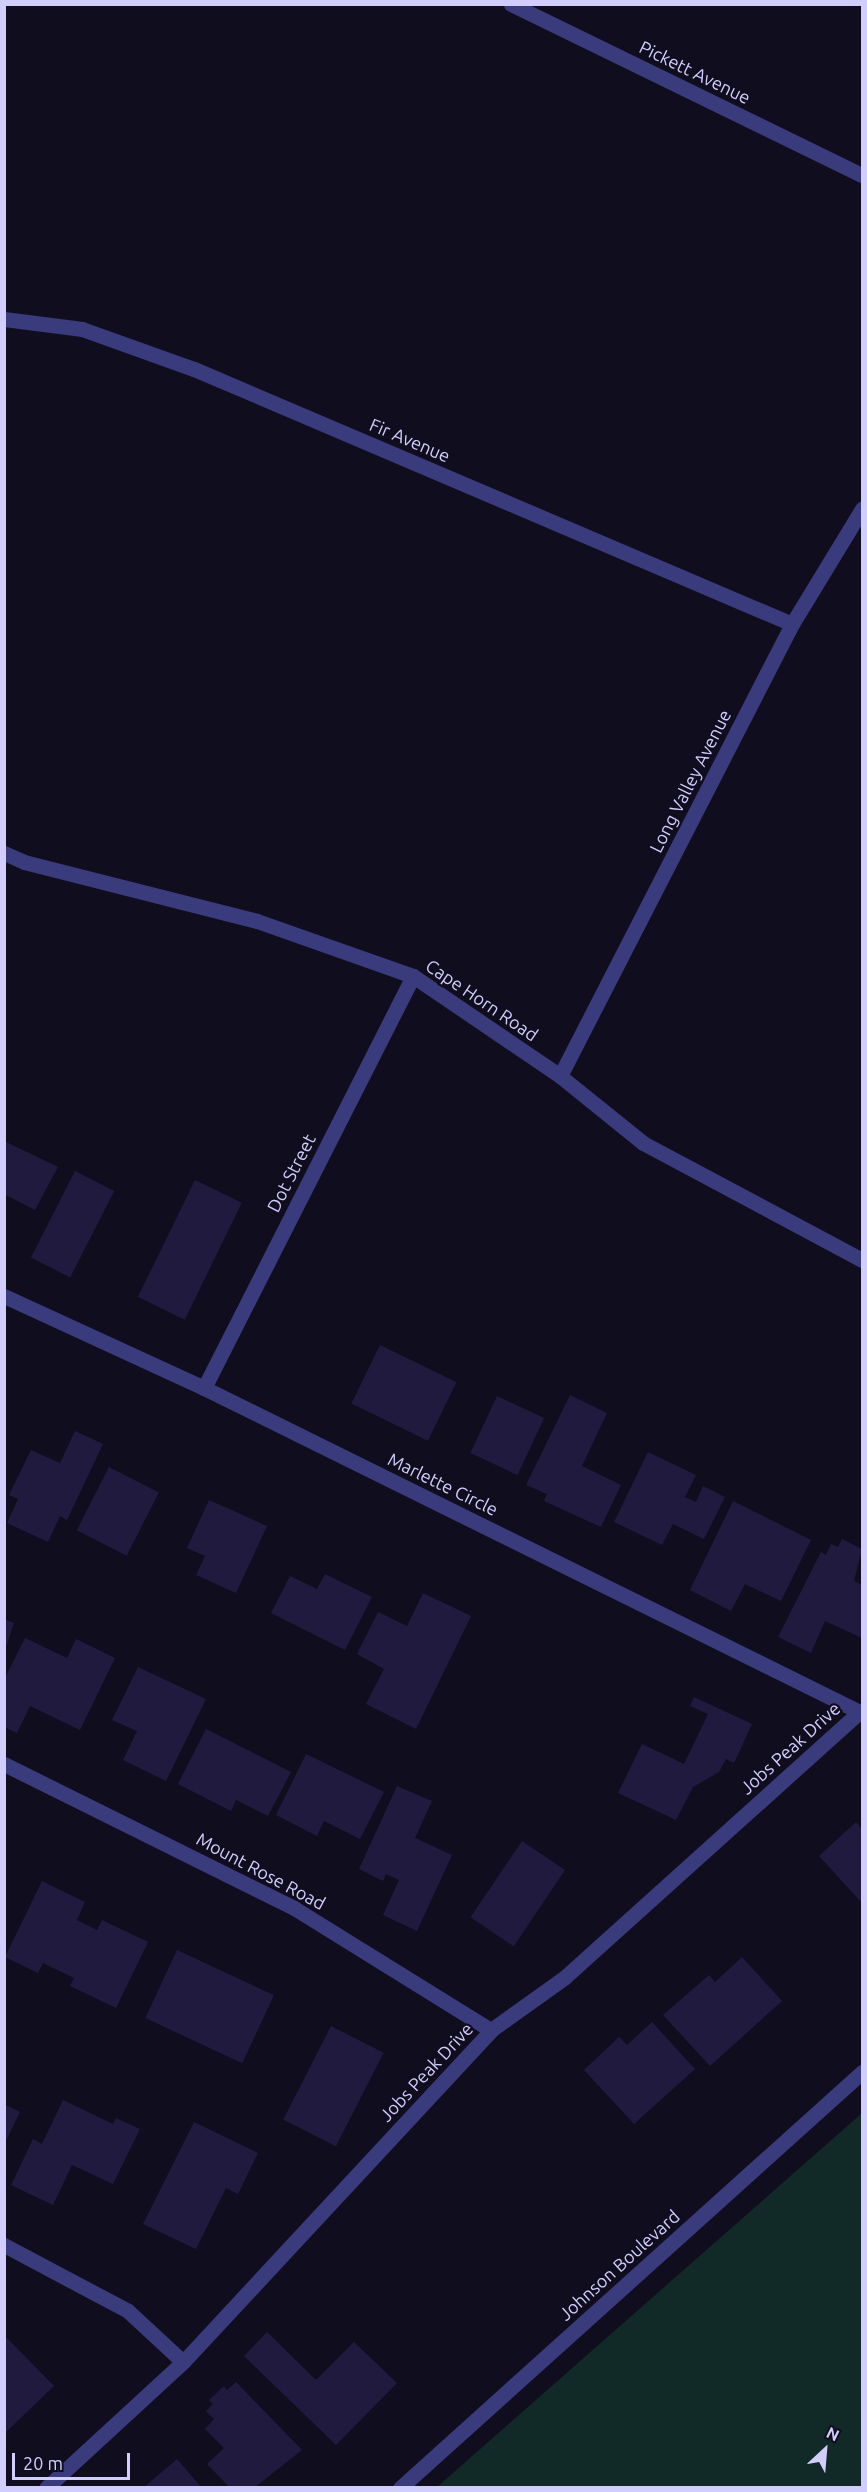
<!DOCTYPE html>
<html>
<head>
<meta charset="utf-8">
<style>
	body { margin:0 }
	#map { position:relative; width:867px; height:2492px; overflow:hidden; background:#100d1f; font-family:Ubuntu,sans-serif }
	div>[style] { position:absolute }
	.green>* { inset:0; background:#112927 }
	.building>* { inset:0; background:#201a3f; transform-origin:0 0 }
	.minor>* { height:15px; margin:-7.5px; padding:0 7.5px; transform-origin:7.5px; border-radius:7.5px; background:#3a3b7c }
	span { translate:-50% -50%; white-space:nowrap; text-align:center; line-height:1.15; -webkit-text-stroke:4.5px #100d1f; paint-order:stroke }
	.street-label { font-size:18px; color:#d1cefd }
	.frame { position:absolute; inset:0; border:6px solid #d1cefd; pointer-events:none }
	.north { position:absolute; left:795px; top:2420px; width:60px; height:60px; -webkit-text-stroke:4px #100d1f; paint-order:stroke; rotate:26deg; font-size:16px; font-weight:700; line-height:24px; text-align:center; color:#d1cefd }
	.north::after { content:''; display:block; margin:auto; width:21px; height:27px; background:#d1cefd; clip-path:polygon(50% 0,100% 100%,50% 72%,0 100%) }
	.scale { position:absolute; left:12px; top:2453px; width:118px; height:27px; box-sizing:border-box; border:3px solid #d1cefd; border-top:0; padding-left:8px; font-size:18px; line-height:21px; white-space:nowrap; color:#d1cefd; -webkit-text-stroke:4px #100d1f; paint-order:stroke }
</style>
</head>
<body>
<div id="map">
	<div class="green">
		<i style="clip-path:polygon(862px 2113px,862px 2487px,437px 2487px)"></i>
	</div>
	<div class="building">
		<i style="clip-path:polygon(4px 1141px,58px 1167px,35px 1210px,4px 1194px)"></i>
		<i style="left:75px;top:1171px;width:44px;height:97px;rotate:27deg"></i>
		<i style="left:195px;top:1180px;width:52px;height:130px;rotate:26deg"></i>
		<i style="left:380px;top:1345px;width:85px;height:65px;rotate:26deg"></i>
		<i style="clip-path:polygon(570px 1395px,607px 1413px,582px 1466px,621px 1485px,601px 1527px,544px 1501px,547px 1494px,526px 1485px)"></i>
		<i style="left:497px;top:1396px;width:52px;height:63px;rotate:25deg"></i>
		<i style="clip-path:polygon(75px 1431px,103px 1444px,67px 1520px,60px 1516px,48px 1542px,7px 1523px,18px 1499px,9px 1495px,31px 1450px,60px 1463px)"></i>
		<i style="clip-path:polygon(648px 1452px,696px 1475px,685px 1497px,696px 1502px,703px 1486px,725px 1497px,704px 1539px,673px 1524px,662px 1545px,614px 1522px)"></i>
		<i style="left:109px;top:1467px;width:56px;height:71px;rotate:27deg"></i>
		<i style="clip-path:polygon(209px 1500px,267px 1526px,236px 1593px,196px 1575px,205px 1556px,187px 1548px)"></i>
		<i style="clip-path:polygon(733px 1501px,811px 1540px,781px 1601px,745px 1584px,731px 1611px,690px 1590px)"></i>
		<i style="clip-path:polygon(842px 1539px,862px 1549px,854px 1581px,862px 1585px,862px 1638px,825px 1621px,811px 1653px,778px 1637px,821px 1552px,826px 1555px,831px 1544px,838px 1547px)"></i>
		<i style="clip-path:polygon(325px 1574px,372px 1597px,345px 1650px,271px 1613px,290px 1576px,317px 1589px)"></i>
		<i style="clip-path:polygon(423px 1593px,471px 1616px,416px 1729px,366px 1704px,384px 1669px,357px 1654px,378px 1612px,407px 1626px)"></i>
		<i style="clip-path:polygon(4px 1619px,14px 1623px,4px 1653px)"></i>
		<i style="clip-path:polygon(25px 1638px,67px 1658px,76px 1639px,115px 1658px,80px 1730px,30px 1706px,17px 1733px,4px 1727px,4px 1680px)"></i>
		<i style="clip-path:polygon(138px 1667px,206px 1699px,166px 1781px,123px 1760px,137px 1731px,112px 1720px)"></i>
		<i style="clip-path:polygon(694px 1697px,752px 1724px,734px 1763px,726px 1759px,719px 1772px,693px 1787px,676px 1820px,618px 1793px,642px 1744px,684px 1764px,708px 1714px,690px 1706px)"></i>
		<i style="clip-path:polygon(206px 1729px,291px 1772px,268px 1816px,236px 1800px,231px 1811px,178px 1784px)"></i>
		<i style="clip-path:polygon(306px 1754px,384px 1792px,360px 1839px,324px 1821px,317px 1836px,276px 1815px)"></i>
		<i style="clip-path:polygon(397px 1786px,432px 1801px,415px 1838px,452px 1855px,417px 1931px,383px 1915px,399px 1880px,386px 1874px,383px 1881px,359px 1869px)"></i>
		<i style="clip-path:polygon(856px 1822px,862px 1829px,862px 1903px,819px 1856px)"></i>
		<i style="left:522px;top:1841px;width:52px;height:92px;rotate:34deg"></i>
		<i style="clip-path:polygon(42px 1881px,85px 1902px,77px 1920px,97px 1930px,102px 1920px,148px 1942px,116px 2008px,70px 1986px,74px 1978px,43px 1963px,38px 1973px,5px 1957px)"></i>
		<i style="left:177px;top:1950px;width:107px;height:75px;rotate:25deg"></i>
		<i style="clip-path:polygon(742px 1957px,782px 2001px,710px 2066px,663px 2015px,709px 1975px,715px 1982px)"></i>
		<i style="clip-path:polygon(652px 2022px,695px 2069px,634px 2124px,584px 2070px,619px 2037px,627px 2045px)"></i>
		<i style="left:331px;top:2026px;width:59px;height:105px;rotate:27deg"></i>
		<i style="clip-path:polygon(63px 2100px,113px 2124px,116px 2118px,140px 2129px,113px 2184px,72px 2165px,53px 2205px,11px 2185px,33px 2139px,42px 2144px)"></i>
		<i style="clip-path:polygon(4px 2104px,20px 2112px,4px 2145px)"></i>
		<i style="clip-path:polygon(194px 2122px,258px 2153px,238px 2194px,226px 2188px,196px 2249px,143px 2224px)"></i>
		<i style="clip-path:polygon(267px 2332px,316px 2380px,354px 2342px,397px 2383px,336px 2445px,244px 2356px)"></i>
		<i style="clip-path:polygon(4px 2335px,54px 2386px,4px 2434px)"></i>
		<i style="clip-path:polygon(236px 2382px,302px 2450px,254px 2488px,230px 2488px,207px 2464px,224px 2448px,205px 2429px,214px 2419px,206px 2411px,213px 2404px,209px 2400px,224px 2386px,227px 2390px)"></i>
		<i style="clip-path:polygon(177px 2459px,202px 2488px,143px 2488px)"></i>
	</div>
	<div class="minor">
		<i style="left:511px;top:4px;width:390px;rotate:26deg"></i>
		<i style="left:4px;top:319px;width:79px;rotate:7.3deg"></i>
		<i style="left:82px;top:329px;width:119px;rotate:19.7deg"></i>
		<i style="left:194px;top:369px;width:650px;rotate:23.09deg"></i>
		<i style="left:4px;top:853px;width:22px;rotate:24deg"></i>
		<i style="left:24px;top:862px;width:240px;rotate:14.2deg"></i>
		<i style="left:257px;top:921px;width:165px;rotate:19.4deg"></i>
		<i style="left:413px;top:976px;width:178px;rotate:34.2deg"></i>
		<i style="left:560px;top:1076px;width:107px;rotate:38.9deg"></i>
		<i style="left:643px;top:1143px;width:248px;rotate:28.1deg"></i>
		<i style="left:560px;top:1076px;width:508px;rotate:-62.83deg"></i>
		<i style="left:792px;top:624px;width:135px;rotate:-58.7deg"></i>
		<i style="left:4px;top:1296px;width:220px;rotate:24.7deg"></i>
		<i style="left:204px;top:1388px;width:734px;rotate:26.29deg"></i>
		<i style="left:204px;top:1388px;width:462px;rotate:-63.1deg"></i>
		<i style="left:4px;top:1764px;width:324px;rotate:26.4deg"></i>
		<i style="left:294px;top:1908px;width:232px;rotate:31.8deg"></i>
		<i style="left:4px;top:2245px;width:140px;rotate:28deg"></i>
		<i style="left:128px;top:2311px;width:75px;rotate:42.8deg"></i>
		<i style="left:46px;top:2488px;width:186px;rotate:-42.6deg"></i>
		<i style="left:183px;top:2362px;width:453px;rotate:-47.1deg"></i>
		<i style="left:491px;top:2030px;width:91px;rotate:-35.6deg"></i>
		<i style="left:565px;top:1977px;width:397px;rotate:-42deg"></i>
		<i style="left:400px;top:2488px;width:622px;rotate:-42deg"></i>
	</div>
	<div class="street-label">
		<span style="left:695px;top:72px;rotate:26deg">Pickett Avenue</span>
		<span style="left:410px;top:440px;rotate:23deg">Fir Avenue</span>
		<span style="left:690px;top:781px;rotate:-63deg">Long Valley Avenue</span>
		<span style="left:482px;top:1000px;rotate:34deg">Cape Horn Road</span>
		<span style="left:291px;top:1173px;rotate:-63deg">Dot Street</span>
		<span style="left:443px;top:1484px;rotate:26deg">Marlette Circle</span>
		<span style="left:790px;top:1748px;rotate:-42deg">Jobs Peak Drive</span>
		<span style="left:261px;top:1871px;rotate:28deg">Mount Rose Road</span>
		<span style="left:426px;top:2072px;rotate:-47deg">Jobs Peak Drive</span>
		<span style="left:619px;top:2265px;rotate:-42deg">Johnson Boulevard</span>
	</div>
	<div class="frame"></div>
	<div class="north">N</div>
	<div class="scale">20 m</div>
</div>
</body>
</html>
